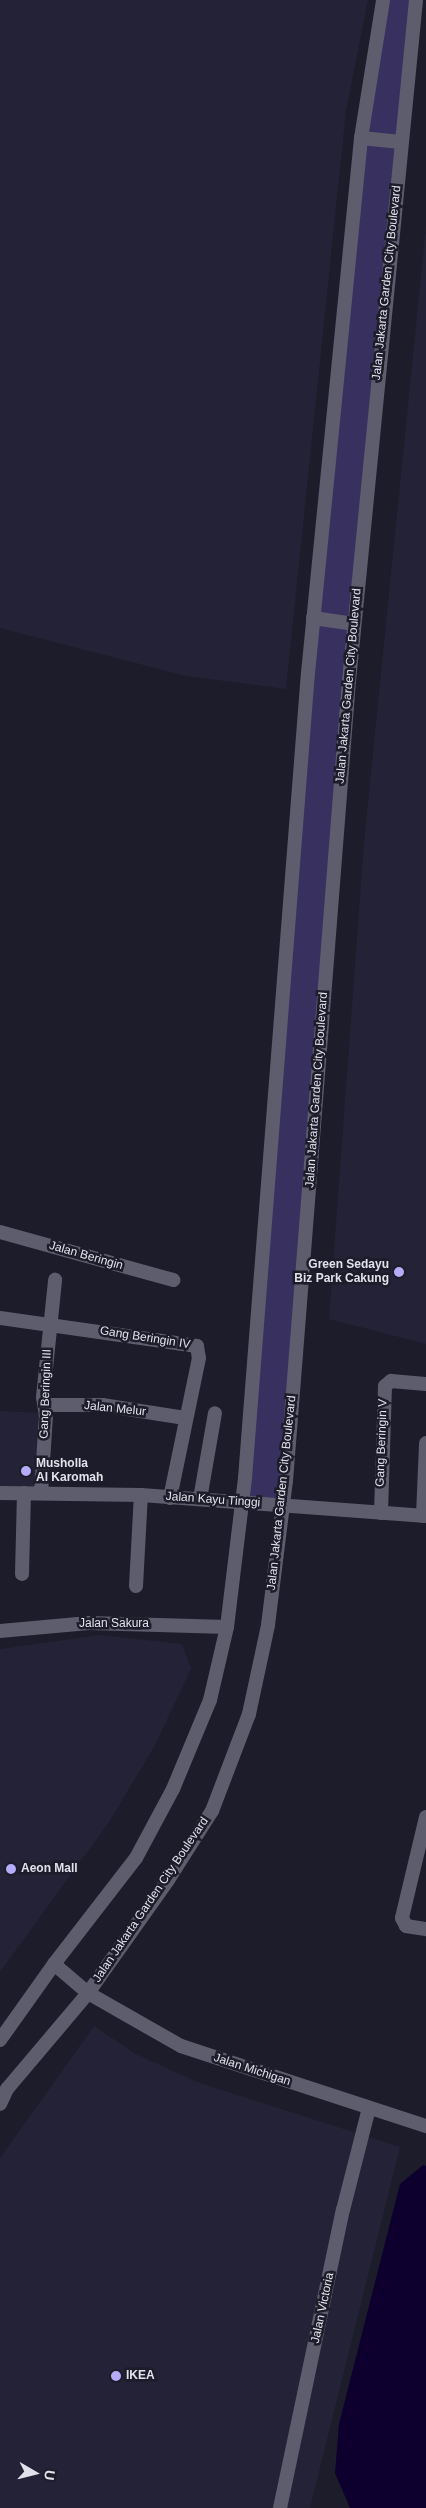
<!DOCTYPE html>
<html>
<head>
<meta charset="utf-8">
<style>
	body { margin:0 }
	#map { position:relative; width:426px; height:2508px; overflow:hidden; background:#1d1c2a; font-family:Arial,sans-serif }
	div>[style] { position:absolute }
	.built>* { inset:0; background:#242236; transform-origin:0 0 }
	.green>* { inset:0; background:#38315f }
	.water>* { inset:0; background:#0d002f }
	.minor>* { height:14px; margin:-7px; padding:0 7px; transform-origin:7px; border-radius:7px; background:#5e5d6e }
	.tertiary>* { height:14px; margin:-7px; padding:0 7px; transform-origin:7px; border-radius:7px; background:#5e5d6e }
	.dots>* { width:14px; height:14px; translate:-50% -50%; box-sizing:border-box; border:2px solid #1d1c2a; border-radius:50% }
	span { translate:-50% -50%; white-space:nowrap; text-align:center; line-height:1.15; -webkit-text-stroke:5px #1d1c2a; paint-order:stroke }
	.street-label { font-size:12px; color:#e1e1eb }
	.poi-label { font-size:12px; color:#e1e1eb; font-weight:700 }
	.right { translate:-100% -50%; text-align:right }
	.left { translate:0 -50%; text-align:left }
	.north { position:absolute; left:10px; top:2448px; width:50px; height:50px; -webkit-text-stroke:4px #1d1c2a; paint-order:stroke; rotate:98deg; font-size:14px; font-weight:700; line-height:20px; text-align:center; color:#e1e1eb }
	.north::after { content:''; display:block; margin:auto; width:18px; height:22px; background:#e1e1eb; clip-path:polygon(50% 0,100% 100%,50% 72%,0 100%) }
</style>
</head>
<body>
<div id="map">
	<div class="built">
		<i style="clip-path:polygon(0 0,368px 0,346px 111px,286px 689px,186px 676px,0 628px)"></i>
		<i style="clip-path:polygon(426px 226px,426px 1344px,329px 1319px,364px 842px)"></i>
		<i style="left:0;top:1411px;width:50px;height:80px;rotate:3deg"></i>
		<i style="clip-path:polygon(100px 1635px,182px 1644px,191px 1669px,154px 1747px,109px 1822px,0 1972px,0 1649px)"></i>
		<i style="clip-path:polygon(94px 2026px,136px 2054px,197px 2082px,400px 2147px,310px 2508px,0 2508px,0 2158px)"></i>
	</div>
	<div class="green">
		<i style="clip-path:polygon(384px 0,418px 0,401px 142px,283px 1501px,242px 1497px,361px 138px)"></i>
	</div>
	<div class="water">
		<i style="clip-path:polygon(423px 2165px,426px 2166px,426px 2508px,350px 2508px,335px 2473px,339px 2424px,400px 2184px)"></i>
	</div>
	<div class="minor">
		<i style="left:0;top:1232px;width:180px;rotate:15.5deg"></i>
		<i style="left:0;top:1318px;width:199px;rotate:8.1deg"></i>
		<i style="left:197px;top:1346px;width:12px;rotate:81deg"></i>
		<i style="left:199px;top:1358px;width:143px;rotate:101.7deg"></i>
		<i style="left:45px;top:1405px;width:57px"></i>
		<i style="left:102px;top:1405px;width:84px;rotate:8.9deg"></i>
		<i style="left:41px;top:1493px;width:77px;rotate:-86.3deg"></i>
		<i style="left:46px;top:1416px;width:19px;rotate:-99deg"></i>
		<i style="left:43px;top:1397px;width:118px;rotate:-84.1deg"></i>
		<i style="left:200px;top:1499px;width:87px;rotate:-80.1deg"></i>
		<i style="left:381px;top:1513px;width:127px;rotate:-88.2deg"></i>
		<i style="left:385px;top:1386px;width:8px;rotate:-40deg"></i>
		<i style="left:391px;top:1381px;width:35px;rotate:5deg"></i>
		<i style="left:423px;top:1516px;width:73px;rotate:-87.6deg"></i>
		<i style="left:22px;top:1574px;width:81px;rotate:-88.6deg"></i>
		<i style="left:136px;top:1586px;width:91px;rotate:-86.9deg"></i>
		<i style="left:0;top:1631px;width:89px;rotate:-5.1deg"></i>
		<i style="left:89px;top:1623px;width:138px;rotate:1.7deg"></i>
		<i style="left:426px;top:1817px;width:104px;rotate:103.4deg"></i>
		<i style="left:402px;top:1918px;width:9px;rotate:63deg"></i>
		<i style="left:406px;top:1926px;width:20px;rotate:9deg"></i>
		<i style="left:54px;top:1964px;width:45px;rotate:40.5deg"></i>
		<i style="left:88px;top:1993px;width:107px;rotate:29.7deg"></i>
		<i style="left:181px;top:2046px;width:258px;rotate:18.1deg"></i>
		<i style="left:280px;top:2508px;width:305px;rotate:-78.1deg"></i>
		<i style="left:343px;top:2210px;width:105px;rotate:-75.7deg"></i>
	</div>
	<div class="tertiary">
		<i style="left:361px;top:138px;width:40px;rotate:5.7deg"></i>
		<i style="left:313px;top:618px;width:41px;rotate:8.3deg"></i>
		<i style="left:0;top:1493px;width:141px;rotate:0.8deg"></i>
		<i style="left:141px;top:1495px;width:286px;rotate:4.2deg"></i>
		<i style="left:0;top:2040px;width:93px;rotate:-54.6deg"></i>
		<i style="left:54px;top:1964px;width:134px;rotate:-52.3deg"></i>
		<i style="left:136px;top:1858px;width:78px;rotate:-61.8deg"></i>
		<i style="left:173px;top:1789px;width:96px;rotate:-67.4deg"></i>
		<i style="left:210px;top:1700px;width:75px;rotate:-76.9deg"></i>
		<i style="left:227px;top:1627px;width:150px;rotate:-83.1deg"></i>
		<i style="left:245px;top:1478px;width:807px;rotate:-85.53deg"></i>
		<i style="left:308px;top:673px;width:538px;rotate:-84.34deg"></i>
		<i style="left:361px;top:138px;width:140px;rotate:-80.9deg"></i>
		<i style="left:0;top:2104px;width:17px;rotate:-65deg"></i>
		<i style="left:7px;top:2089px;width:126px;rotate:-49.8deg"></i>
		<i style="left:88px;top:1993px;width:138px;rotate:-54.7deg"></i>
		<i style="left:168px;top:1880px;width:82px;rotate:-57.5deg"></i>
		<i style="left:212px;top:1811px;width:104px;rotate:-69.1deg"></i>
		<i style="left:249px;top:1714px;width:91px;rotate:-77.9deg"></i>
		<i style="left:268px;top:1625px;width:145px;rotate:-82.9deg"></i>
		<i style="left:286px;top:1481px;width:802px;rotate:-85.5deg"></i>
		<i style="left:349px;top:681px;width:684px;rotate:-84.38deg"></i>
	</div>
	<div class="dots">
		<i style="left:399px;top:1272px;background:#b4acf9"></i>
		<i style="left:26px;top:1471px;background:#b4acf9"></i>
		<i style="left:11px;top:1869px;background:#b4acf9"></i>
		<i style="left:116px;top:2376px;background:#b4acf9"></i>
	</div>
	<div class="street-label">
		<span style="left:387px;top:283px;rotate:-84deg">Jalan Jakarta Garden City Boulevard</span>
		<span style="left:349px;top:686px;rotate:-85deg">Jalan Jakarta Garden City Boulevard</span>
		<span style="left:317px;top:1090px;rotate:-86deg">Jalan Jakarta Garden City Boulevard</span>
		<span style="left:86px;top:1256px;rotate:16deg">Jalan Beringin</span>
		<span style="left:145px;top:1338px;rotate:9deg">Gang Beringin IV</span>
		<span style="left:46px;top:1394px;rotate:-88deg">Gang Beringin III</span>
		<span style="left:115px;top:1409px;rotate:6deg">Jalan Melur</span>
		<span style="left:382px;top:1443px;rotate:-88deg">Gang Beringin V</span>
		<span style="left:282px;top:1493px;rotate:-84deg">Jalan Jakarta Garden City Boulevard</span>
		<span style="left:213px;top:1500px;rotate:4deg">Jalan Kayu Tinggi</span>
		<span style="left:114px;top:1624px">Jalan Sakura</span>
		<span style="left:151px;top:1900px;rotate:-56deg">Jalan Jakarta Garden City Boulevard</span>
		<span style="left:252px;top:2070px;rotate:18deg">Jalan Michigan</span>
		<span style="left:323px;top:2308px;rotate:-78deg">Jalan Victoria</span>
	</div>
	<div class="poi-label">
		<span class="right" style="left:389px;top:1272px">Green Sedayu<br>Biz Park Cakung</span>
		<span class="left" style="left:36px;top:1471px">Musholla<br>Al Karomah</span>
		<span class="left" style="left:21px;top:1869px">Aeon Mall</span>
		<span class="left" style="left:126px;top:2376px">IKEA</span>
	</div>
	<div class="north">U</div>
</div>
</body>
</html>
